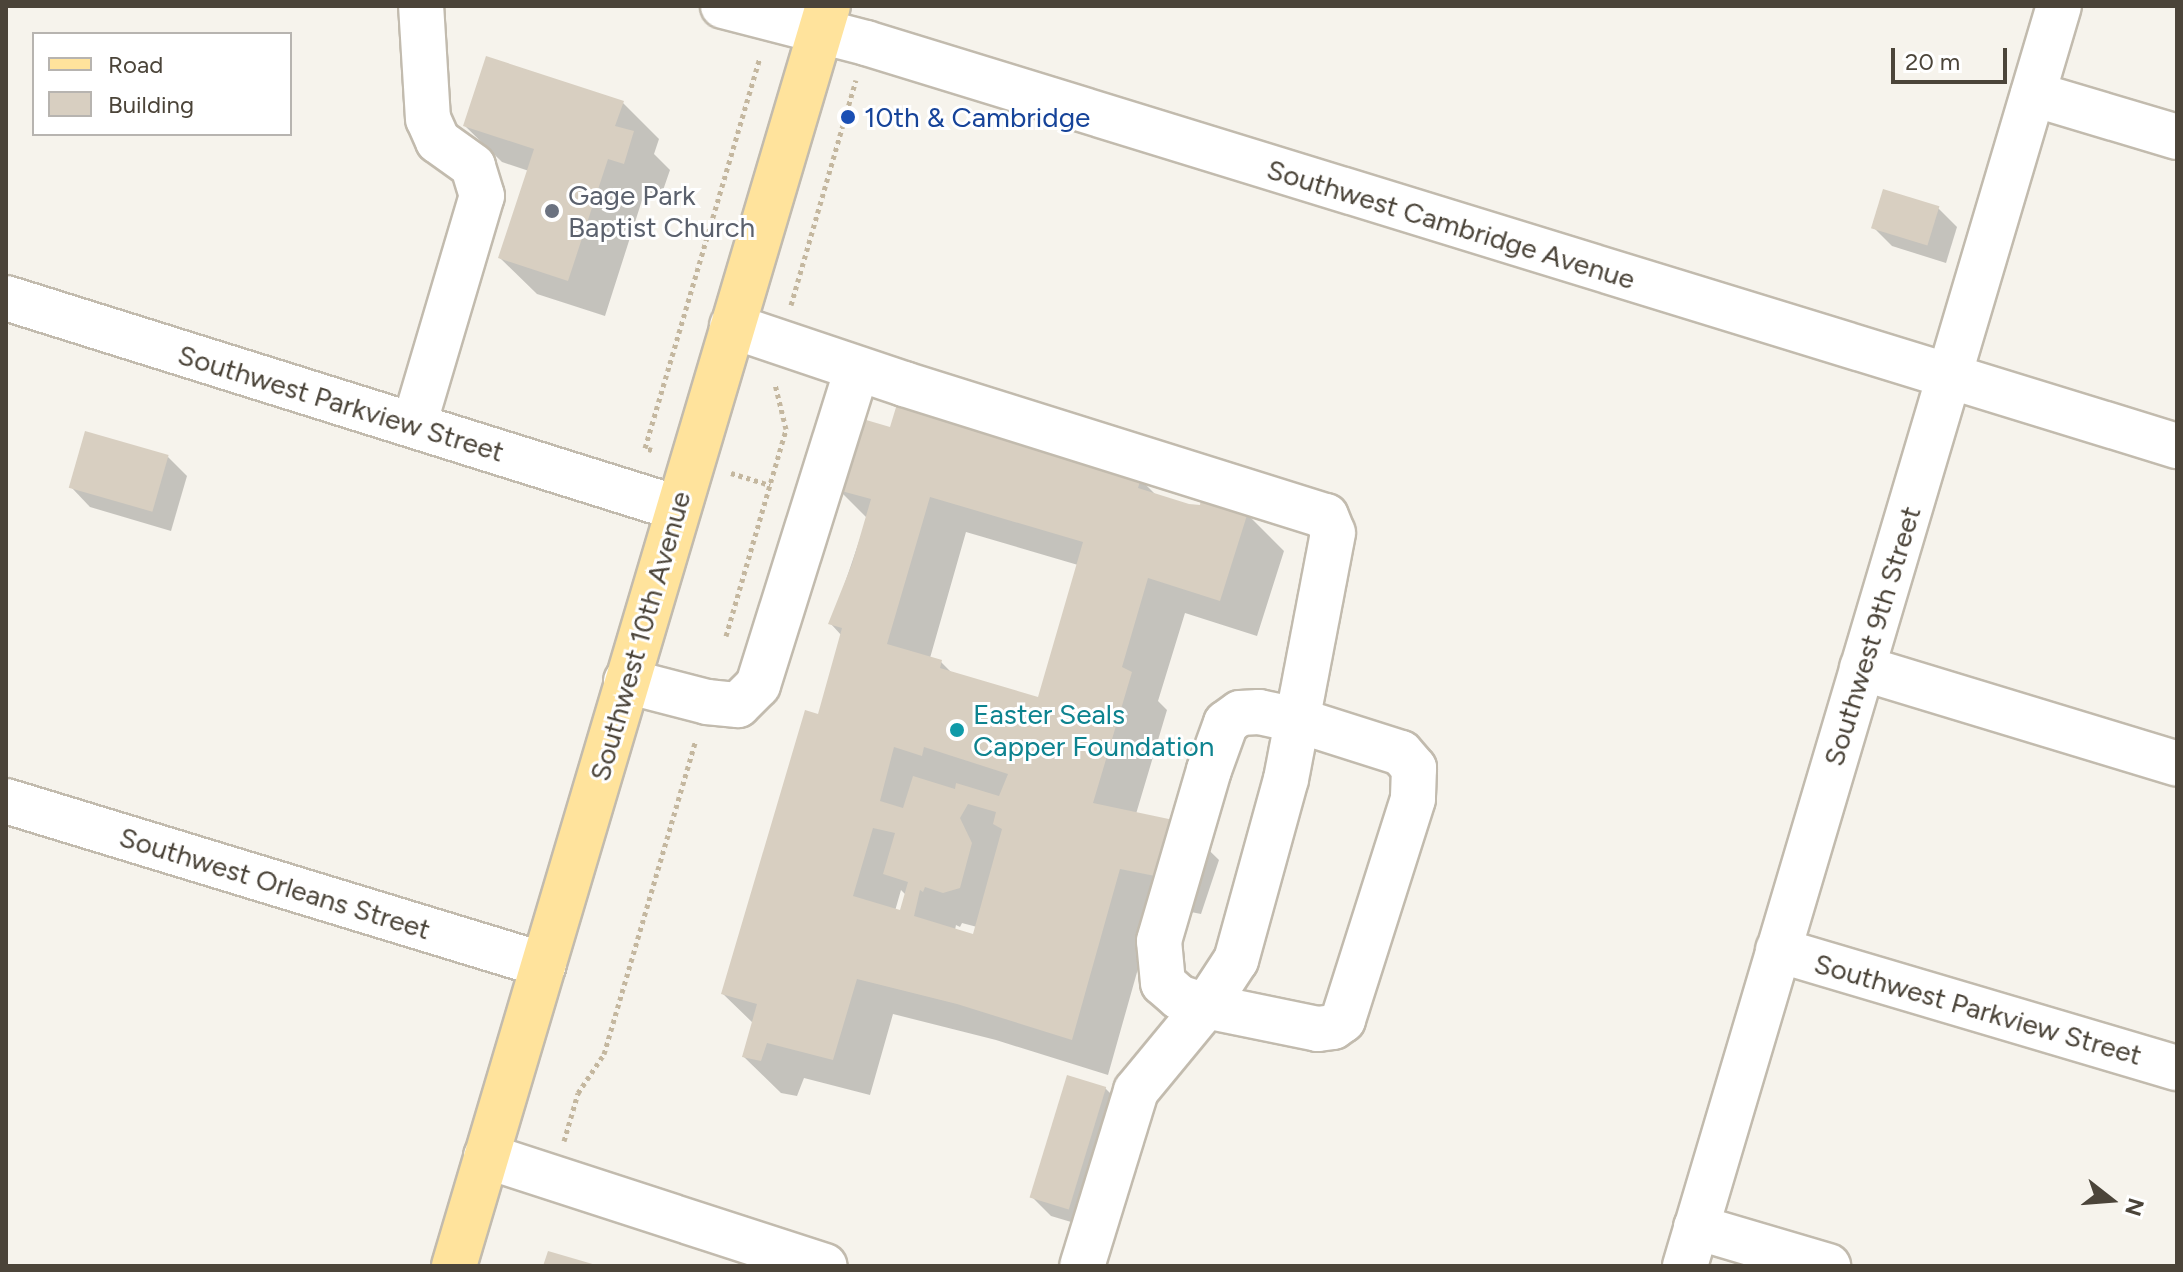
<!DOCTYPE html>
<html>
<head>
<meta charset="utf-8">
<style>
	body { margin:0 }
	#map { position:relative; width:2183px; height:1272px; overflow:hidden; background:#f6f3ec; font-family:Figtree,sans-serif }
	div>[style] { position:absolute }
	.shadow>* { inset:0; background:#0003 }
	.building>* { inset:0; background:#d8cfc1; transform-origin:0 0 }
	.path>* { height:5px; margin-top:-2.5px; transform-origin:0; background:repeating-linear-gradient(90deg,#c4b79f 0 4px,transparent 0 8px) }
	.roads { filter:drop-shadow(2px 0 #c2bbae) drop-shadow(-2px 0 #c2bbae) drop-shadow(0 2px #c2bbae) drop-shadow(0 -2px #c2bbae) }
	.minor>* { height:44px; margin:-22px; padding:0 22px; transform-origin:22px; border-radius:22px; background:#fff }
	.major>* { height:44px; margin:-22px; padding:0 22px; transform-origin:22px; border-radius:22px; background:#ffe39c }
	.dots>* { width:22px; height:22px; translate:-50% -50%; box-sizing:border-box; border:4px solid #fff; border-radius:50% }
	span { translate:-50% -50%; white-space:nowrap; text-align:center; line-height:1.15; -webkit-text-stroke:6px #fff; paint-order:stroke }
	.transit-label { font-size:28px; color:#164399 }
	.left { translate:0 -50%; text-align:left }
	.worship-label { font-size:28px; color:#5b616d }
	.street-label { font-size:28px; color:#4b4439 }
	.culture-label { font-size:28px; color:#0d838f }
	.frame { position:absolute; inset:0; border:8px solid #4b4439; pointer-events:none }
	.legend { position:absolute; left:32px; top:32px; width:260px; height:104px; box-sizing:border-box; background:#fff; border:2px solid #b7b4b0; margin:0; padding:10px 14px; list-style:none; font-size:24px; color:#4b4439 }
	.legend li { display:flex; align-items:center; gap:16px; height:40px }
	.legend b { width:40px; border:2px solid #b7b4b0 }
	.north { position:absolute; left:2071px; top:1160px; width:80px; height:80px; -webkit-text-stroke:6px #fff; paint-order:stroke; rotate:107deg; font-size:22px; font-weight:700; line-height:32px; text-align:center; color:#4b4439 }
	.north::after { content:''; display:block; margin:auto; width:28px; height:36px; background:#4b4439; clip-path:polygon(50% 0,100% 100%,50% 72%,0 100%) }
	.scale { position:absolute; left:1891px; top:48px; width:116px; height:36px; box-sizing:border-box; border:4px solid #4b4439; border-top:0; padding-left:10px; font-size:24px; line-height:28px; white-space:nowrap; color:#4b4439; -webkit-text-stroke:6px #fff; paint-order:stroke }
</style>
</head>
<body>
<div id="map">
	<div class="shadow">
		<i style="clip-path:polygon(622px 102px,659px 139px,654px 154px,670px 170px,660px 199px,644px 194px,605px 316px,537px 294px,500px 258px,529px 171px,502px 162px,465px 126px)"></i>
		<i style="clip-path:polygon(1938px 208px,1957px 227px,1946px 263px,1892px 246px,1873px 227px)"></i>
		<i style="clip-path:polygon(evenodd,892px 430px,1140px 479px,1157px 496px,1189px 506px,1247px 514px,1284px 551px,1257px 636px,1185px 613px,1158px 701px,1167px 710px,1136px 814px,1182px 824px,1219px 860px,1201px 914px,1156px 905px,1108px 1075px,996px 1040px,893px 1014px,870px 1095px,804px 1078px,797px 1096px,781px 1093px,744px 1057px,754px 1024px,723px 994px,819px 716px,842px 636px,831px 624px,867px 518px,837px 488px,892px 430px,966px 532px,1078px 565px,1039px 699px,953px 674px,941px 662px,930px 658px,966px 532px,892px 430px,901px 890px,906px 895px,902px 912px,895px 911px,901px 890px,892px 430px,962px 923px,977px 927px,974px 936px,955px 930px,956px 925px,960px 927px,962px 923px)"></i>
		<i style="clip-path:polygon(168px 457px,187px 476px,171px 531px,90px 507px,71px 487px)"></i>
		<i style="clip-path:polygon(1105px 1088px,1125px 1108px,1088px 1227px,1051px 1216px,1032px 1197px)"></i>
	</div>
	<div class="building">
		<i style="clip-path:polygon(486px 56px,624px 101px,615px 126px,634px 131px,624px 164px,608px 159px,568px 281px,498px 258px,534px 149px,463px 126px)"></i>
		<i style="left:1883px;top:189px;width:59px;height:41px;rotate:17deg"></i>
		<i style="clip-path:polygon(evenodd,897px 404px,1141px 478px,1138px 488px,1189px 504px,1200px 505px,1201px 497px,1248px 512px,1220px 601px,1148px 578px,1122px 667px,1132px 672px,1093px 803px,1183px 822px,1165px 878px,1120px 869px,1072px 1040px,957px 1004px,857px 979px,833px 1060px,767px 1043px,761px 1061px,742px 1057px,757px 1004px,721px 994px,805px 710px,818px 714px,842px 628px,828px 624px,852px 564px,871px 499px,834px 489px,856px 417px,890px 427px,897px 404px,930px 497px,1083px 542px,1038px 697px,940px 668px,942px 660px,887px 644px,930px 497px,897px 404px,894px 747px,922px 756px,924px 747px,1008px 774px,999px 796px,956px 783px,955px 789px,913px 776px,903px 808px,880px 801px,894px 747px,897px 404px,968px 804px,996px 812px,993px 824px,1002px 829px,973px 934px,914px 916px,920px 890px,923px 892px,925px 887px,943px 893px,960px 888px,972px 843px,960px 818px,968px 804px,897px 404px,873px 828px,895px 833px,883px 874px,908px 882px,900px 910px,853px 896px,873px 828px)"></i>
		<i style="left:85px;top:431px;width:87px;height:59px;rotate:16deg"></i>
		<i style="left:1067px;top:1075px;width:41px;height:128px;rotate:17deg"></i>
		<i style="clip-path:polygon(548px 1251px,596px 1265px,596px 1266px,543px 1266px)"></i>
	</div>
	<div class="path">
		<i style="left:791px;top:305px;width:234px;rotate:-73.9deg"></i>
		<i style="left:652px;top:450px;width:7px;rotate:-164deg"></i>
		<i style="left:645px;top:448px;width:407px;rotate:-73.6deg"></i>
		<i style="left:731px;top:473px;width:41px;rotate:17.1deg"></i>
		<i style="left:726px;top:636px;width:216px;rotate:-73.8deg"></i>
		<i style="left:786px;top:429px;width:46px;rotate:-103.7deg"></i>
		<i style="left:564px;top:1141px;width:50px;rotate:-73.7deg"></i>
		<i style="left:578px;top:1093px;width:47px;rotate:-56.3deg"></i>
		<i style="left:604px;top:1054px;width:325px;rotate:-73.7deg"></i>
	</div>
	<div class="roads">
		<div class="minor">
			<i style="left:723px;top:6px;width:148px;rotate:14.5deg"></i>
			<i style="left:866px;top:43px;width:1372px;rotate:17.09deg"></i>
			<i style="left:2033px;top:94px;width:150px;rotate:16.6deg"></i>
			<i style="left:6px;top:298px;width:703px;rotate:17.38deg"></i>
			<i style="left:732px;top:326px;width:182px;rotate:18.6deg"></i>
			<i style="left:904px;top:384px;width:442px;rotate:17.4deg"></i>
			<i style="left:1326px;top:516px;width:18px;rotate:68deg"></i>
			<i style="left:1333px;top:533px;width:250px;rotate:100.8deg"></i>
			<i style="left:1286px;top:779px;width:188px;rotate:105.4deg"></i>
			<i style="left:1236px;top:960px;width:55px;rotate:123.1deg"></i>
			<i style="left:1206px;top:1006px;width:110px;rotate:129.5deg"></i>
			<i style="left:1136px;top:1091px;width:183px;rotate:107.1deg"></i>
			<i style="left:414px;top:425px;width:239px;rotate:-73.5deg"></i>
			<i style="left:482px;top:196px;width:31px;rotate:-107deg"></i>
			<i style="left:473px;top:166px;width:43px;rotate:-144.5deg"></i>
			<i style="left:438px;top:141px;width:24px;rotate:-114deg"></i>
			<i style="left:428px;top:119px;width:113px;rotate:-93.5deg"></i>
			<i style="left:1862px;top:668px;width:329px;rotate:16.9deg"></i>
			<i style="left:626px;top:681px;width:84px;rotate:14.5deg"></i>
			<i style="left:707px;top:702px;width:31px;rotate:6deg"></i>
			<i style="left:738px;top:705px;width:28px;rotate:-45deg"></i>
			<i style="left:758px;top:685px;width:331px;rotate:-72.6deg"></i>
			<i style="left:1259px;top:712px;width:39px;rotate:12deg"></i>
			<i style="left:1297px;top:720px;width:109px;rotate:17.6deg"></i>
			<i style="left:1401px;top:753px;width:20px;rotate:49deg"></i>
			<i style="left:1414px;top:768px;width:31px;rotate:92deg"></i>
			<i style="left:1413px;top:799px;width:232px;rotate:107.6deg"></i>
			<i style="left:1343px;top:1020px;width:12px;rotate:145deg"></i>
			<i style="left:1333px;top:1027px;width:15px;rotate:172deg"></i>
			<i style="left:1318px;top:1029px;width:114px;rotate:-168.4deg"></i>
			<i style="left:1206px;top:1006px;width:28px;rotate:-162deg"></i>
			<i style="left:1179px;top:997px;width:21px;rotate:-139deg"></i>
			<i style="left:1163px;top:983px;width:42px;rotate:-95.4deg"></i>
			<i style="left:1159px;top:941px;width:178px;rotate:-73.7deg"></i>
			<i style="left:1209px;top:770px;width:50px;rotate:-70.1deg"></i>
			<i style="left:1226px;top:723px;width:17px;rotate:-36deg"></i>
			<i style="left:1240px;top:713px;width:19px;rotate:-3deg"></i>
			<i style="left:6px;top:801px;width:562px;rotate:16.95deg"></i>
			<i style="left:1778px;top:950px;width:416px;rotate:16.5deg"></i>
			<i style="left:486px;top:1156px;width:356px;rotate:18deg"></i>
			<i style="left:1696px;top:1227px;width:138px;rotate:16.5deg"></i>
			<i style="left:1685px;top:1266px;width:1314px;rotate:-73.47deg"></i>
		</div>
		<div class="major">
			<i style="left:454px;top:1266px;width:1314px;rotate:-73.47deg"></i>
		</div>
	</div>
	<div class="dots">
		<i style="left:848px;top:117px;background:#1a4fb4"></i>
		<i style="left:552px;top:211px;background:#6b7280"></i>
		<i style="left:957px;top:730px;background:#0f9aa8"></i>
	</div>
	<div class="transit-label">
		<span class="left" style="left:864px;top:117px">10th &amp; Cambridge</span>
	</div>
	<div class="worship-label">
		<span class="left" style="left:568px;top:211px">Gage Park<br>Baptist Church</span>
	</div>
	<div class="street-label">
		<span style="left:1451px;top:224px;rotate:17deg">Southwest Cambridge Avenue</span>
		<span style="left:341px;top:403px;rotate:17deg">Southwest Parkview Street</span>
		<span style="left:640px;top:636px;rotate:-74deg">Southwest 10th Avenue</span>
		<span style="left:1872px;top:636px;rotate:-73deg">Southwest 9th Street</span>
		<span style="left:275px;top:883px;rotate:17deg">Southwest Orleans Street</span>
		<span style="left:1978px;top:1009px;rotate:16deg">Southwest Parkview Street</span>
	</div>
	<div class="culture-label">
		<span class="left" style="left:973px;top:730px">Easter Seals<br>Capper Foundation</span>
	</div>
	<div class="frame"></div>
	<ul class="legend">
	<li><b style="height:10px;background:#ffe39c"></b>Road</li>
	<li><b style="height:22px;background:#d8cfc1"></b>Building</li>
	</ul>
	<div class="north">N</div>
	<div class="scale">20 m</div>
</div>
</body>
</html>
